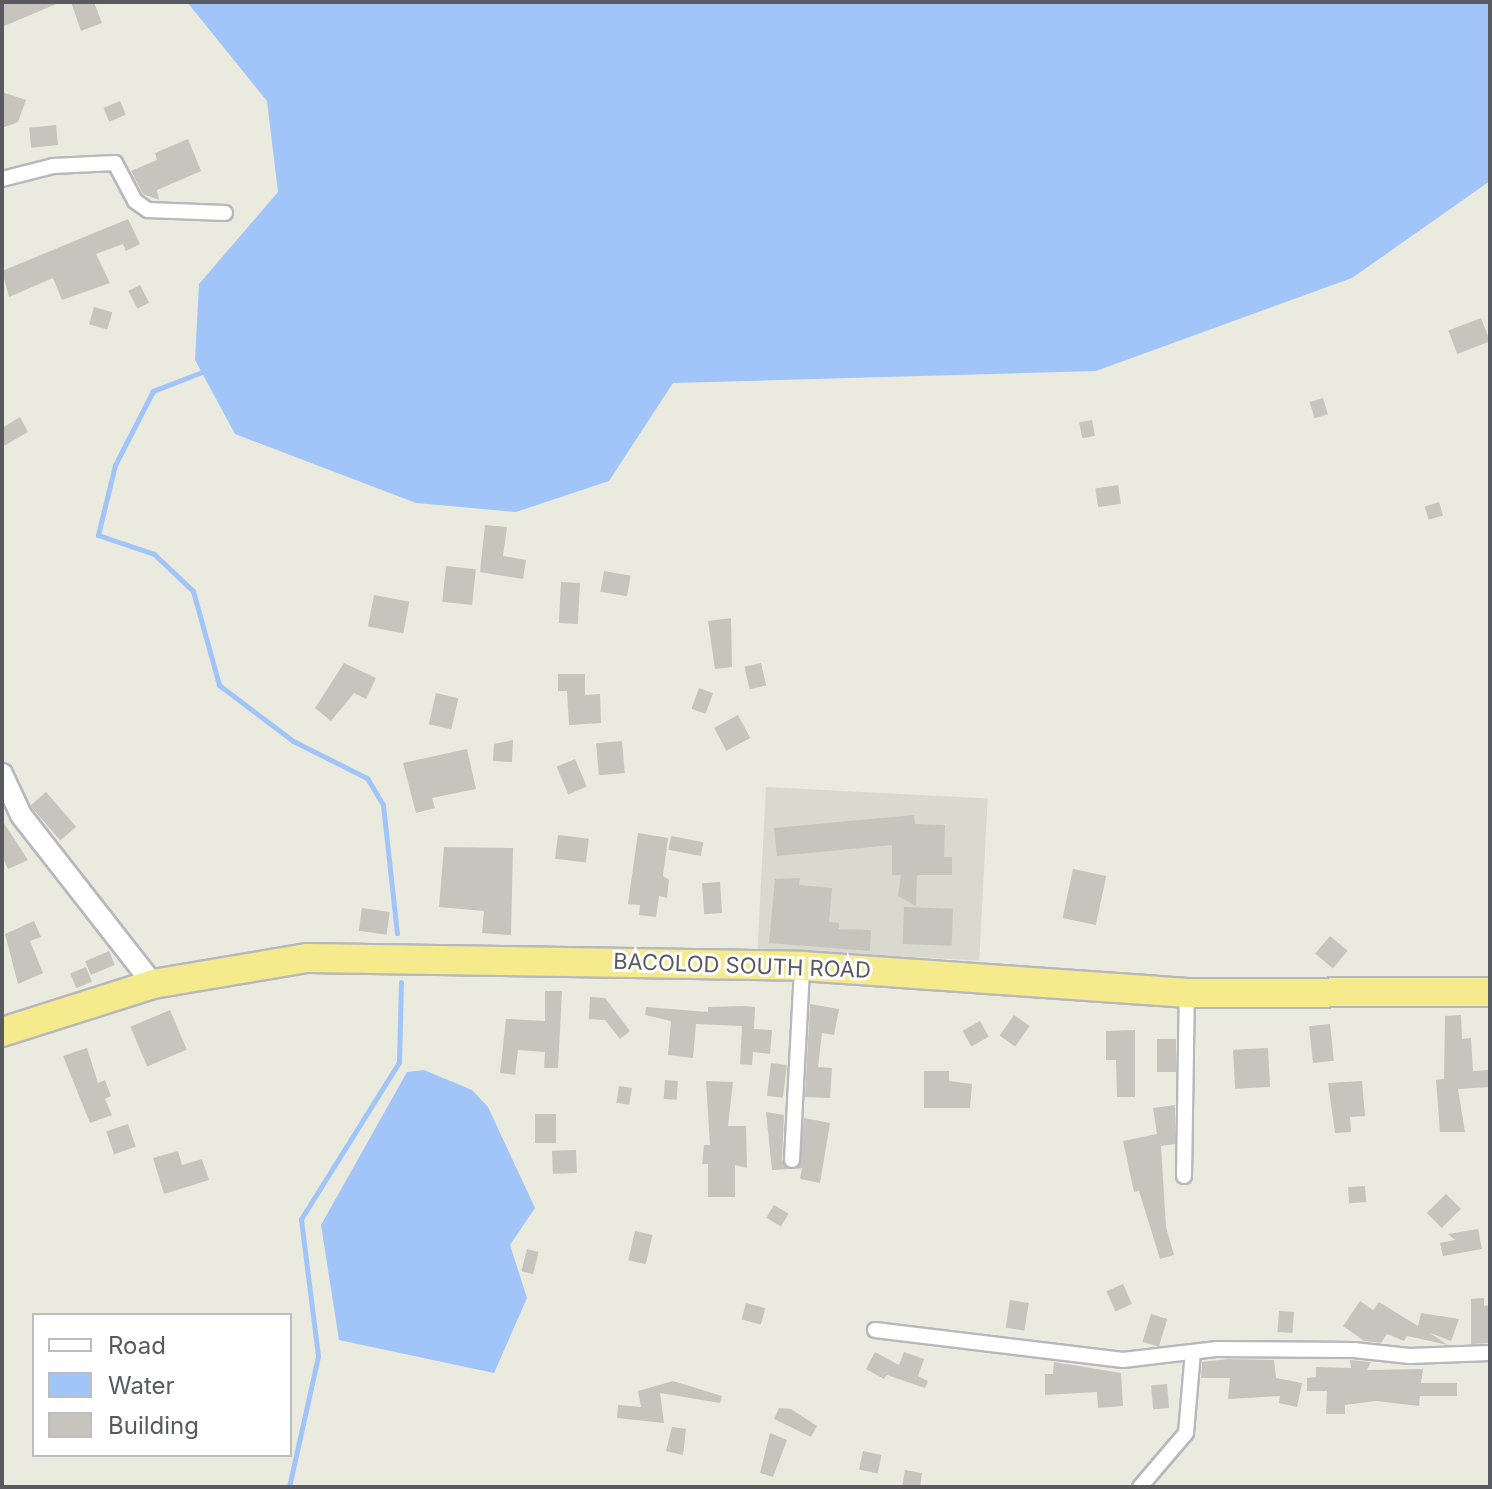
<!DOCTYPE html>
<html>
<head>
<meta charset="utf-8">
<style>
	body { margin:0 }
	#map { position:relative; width:1492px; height:1489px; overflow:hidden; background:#ebeadf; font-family:Inter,sans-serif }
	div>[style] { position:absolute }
	.education>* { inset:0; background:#dad9ce; transform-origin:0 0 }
	.water>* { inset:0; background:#a1c5f9 }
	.stream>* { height:5px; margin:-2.5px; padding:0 2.5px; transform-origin:2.5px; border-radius:2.5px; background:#a1c5f9 }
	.building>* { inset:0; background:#c6c4bd; transform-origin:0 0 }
	.roads { filter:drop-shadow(2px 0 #b7b8be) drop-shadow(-2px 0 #b7b8be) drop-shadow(0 2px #b7b8be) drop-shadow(0 -2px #b7b8be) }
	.street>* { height:14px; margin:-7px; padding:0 7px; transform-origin:7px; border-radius:7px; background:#fff }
	.secondary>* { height:20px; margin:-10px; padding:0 10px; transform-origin:10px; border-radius:10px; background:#fff }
	.highway>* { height:28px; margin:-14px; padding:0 14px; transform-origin:14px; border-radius:14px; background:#f5eb8c }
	span { translate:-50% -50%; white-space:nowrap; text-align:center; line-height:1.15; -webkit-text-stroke:6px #fff; paint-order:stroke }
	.street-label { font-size:22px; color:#585a60 }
	.frame { position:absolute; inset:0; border:4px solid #585a60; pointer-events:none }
	.legend { position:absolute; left:32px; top:1313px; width:260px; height:144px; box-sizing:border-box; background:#fff; border:2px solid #bcbdbf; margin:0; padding:10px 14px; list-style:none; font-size:24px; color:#585a60 }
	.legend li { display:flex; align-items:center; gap:16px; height:40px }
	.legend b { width:40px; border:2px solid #bcbdbf }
</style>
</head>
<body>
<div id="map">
	<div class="education">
		<i style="left:766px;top:787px;width:222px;height:162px;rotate:3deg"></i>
	</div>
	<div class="water">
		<i style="clip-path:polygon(187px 2px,1490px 2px,1490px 181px,1352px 278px,1096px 371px,673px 383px,609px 481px,516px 512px,416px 503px,235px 434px,195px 360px,199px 284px,278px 192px,267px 101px)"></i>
		<i style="clip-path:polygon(424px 1070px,472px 1090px,488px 1107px,535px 1208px,510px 1245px,527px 1298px,494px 1373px,339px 1340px,321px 1225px,407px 1072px)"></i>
	</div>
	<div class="stream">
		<i style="left:202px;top:372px;width:53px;rotate:158.8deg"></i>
		<i style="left:153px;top:391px;width:83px;rotate:117.2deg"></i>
		<i style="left:115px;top:465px;width:72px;rotate:103.7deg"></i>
		<i style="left:98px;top:535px;width:59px;rotate:18.7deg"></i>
		<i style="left:154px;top:554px;width:54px;rotate:43.5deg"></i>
		<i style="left:193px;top:591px;width:98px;rotate:74.5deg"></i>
		<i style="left:219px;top:685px;width:93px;rotate:37.1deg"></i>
		<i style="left:293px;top:741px;width:83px;rotate:26.6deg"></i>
		<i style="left:367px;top:778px;width:31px;rotate:59deg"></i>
		<i style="left:383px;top:805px;width:129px;rotate:83.8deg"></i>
		<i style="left:289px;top:1487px;width:134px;rotate:-77.5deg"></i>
		<i style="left:318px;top:1356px;width:138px;rotate:-97.1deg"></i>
		<i style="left:301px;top:1219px;width:185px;rotate:-58deg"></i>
		<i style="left:399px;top:1062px;width:80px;rotate:-88.6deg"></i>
	</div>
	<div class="building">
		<i style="clip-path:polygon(2px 2px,61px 2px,2px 27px)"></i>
		<i style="clip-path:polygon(71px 2px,94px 2px,102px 23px,81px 31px)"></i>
		<i style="clip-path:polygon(2px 92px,26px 100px,18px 122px,2px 128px)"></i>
		<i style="left:120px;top:101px;width:15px;height:18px;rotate:67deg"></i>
		<i style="left:56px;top:125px;width:20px;height:27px;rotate:84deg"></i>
		<i style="clip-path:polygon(188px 139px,201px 171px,157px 190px,159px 200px,143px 194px,131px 171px,157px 160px,155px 153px)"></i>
		<i style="clip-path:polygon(128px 219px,140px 244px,126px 251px,123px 244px,96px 254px,110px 283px,62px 300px,53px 278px,9px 297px,2px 271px)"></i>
		<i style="left:140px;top:285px;width:20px;height:13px;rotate:63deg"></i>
		<i style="left:94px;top:307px;width:19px;height:18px;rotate:16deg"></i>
		<i style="left:1481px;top:318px;width:25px;height:35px;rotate:69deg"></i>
		<i style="left:1323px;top:398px;width:17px;height:14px;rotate:73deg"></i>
		<i style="clip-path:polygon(20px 417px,28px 432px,2px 447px,2px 428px)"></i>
		<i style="left:1092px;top:420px;width:16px;height:13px;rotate:79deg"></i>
		<i style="left:1118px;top:485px;width:19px;height:23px;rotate:81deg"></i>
		<i style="left:1439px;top:502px;width:14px;height:15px;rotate:73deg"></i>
		<i style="clip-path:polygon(485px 525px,507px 527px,503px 556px,526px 560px,523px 579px,480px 572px)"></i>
		<i style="left:446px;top:566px;width:30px;height:36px;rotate:6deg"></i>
		<i style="left:604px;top:571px;width:27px;height:21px;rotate:10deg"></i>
		<i style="left:561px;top:582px;width:19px;height:41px;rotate:3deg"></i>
		<i style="left:374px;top:595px;width:36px;height:32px;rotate:11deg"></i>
		<i style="clip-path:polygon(731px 618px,732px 667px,715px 669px,708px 621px)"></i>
		<i style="clip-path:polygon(344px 663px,376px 678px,366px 699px,354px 693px,331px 721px,315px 708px)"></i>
		<i style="left:761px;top:663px;width:23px;height:17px;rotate:77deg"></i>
		<i style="clip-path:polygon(558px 674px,585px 674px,585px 695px,600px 694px,601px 723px,569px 725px,567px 691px,558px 691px)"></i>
		<i style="left:699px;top:688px;width:15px;height:22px;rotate:20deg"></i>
		<i style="left:436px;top:693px;width:23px;height:32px;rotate:13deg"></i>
		<i style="left:738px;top:715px;width:26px;height:27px;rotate:62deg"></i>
		<i style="clip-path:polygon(513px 740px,512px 762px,493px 761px,494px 744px)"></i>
		<i style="left:622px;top:741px;width:32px;height:26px;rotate:85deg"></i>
		<i style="clip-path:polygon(467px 749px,476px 789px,432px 798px,435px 808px,416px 813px,403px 763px)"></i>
		<i style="left:575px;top:759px;width:30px;height:20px;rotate:67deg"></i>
		<i style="left:46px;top:792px;width:46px;height:21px;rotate:49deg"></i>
		<i style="clip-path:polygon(914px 815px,915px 824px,945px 825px,944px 857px,952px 857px,952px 875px,917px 875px,916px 906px,898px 896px,901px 875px,892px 875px,892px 845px,777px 856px,774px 828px)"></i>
		<i style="clip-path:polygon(2px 820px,28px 860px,8px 869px,2px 856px)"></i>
		<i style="clip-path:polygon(638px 833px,668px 838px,663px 876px,669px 880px,667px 898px,659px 896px,656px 917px,639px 915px,640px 905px,628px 904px)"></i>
		<i style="left:558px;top:835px;width:31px;height:24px;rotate:7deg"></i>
		<i style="left:671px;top:836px;width:33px;height:14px;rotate:11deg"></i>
		<i style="clip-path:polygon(444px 847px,513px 848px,511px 935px,482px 933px,484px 911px,439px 907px)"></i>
		<i style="left:1073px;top:869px;width:34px;height:50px;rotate:12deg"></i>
		<i style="clip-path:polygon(800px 878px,799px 885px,832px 888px,829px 922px,839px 923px,839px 929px,871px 930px,870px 951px,769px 943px,775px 879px)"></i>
		<i style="left:720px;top:882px;width:31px;height:18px;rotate:86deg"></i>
		<i style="left:904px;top:907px;width:49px;height:37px;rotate:2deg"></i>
		<i style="left:362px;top:908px;width:28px;height:23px;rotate:8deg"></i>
		<i style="clip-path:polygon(34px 921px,41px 937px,30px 941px,43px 973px,18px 984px,5px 934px)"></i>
		<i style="left:1330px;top:936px;width:23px;height:23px;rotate:40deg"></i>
		<i style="left:109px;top:951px;width:15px;height:26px;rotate:67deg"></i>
		<i style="left:86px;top:967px;width:16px;height:17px;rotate:68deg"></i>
		<i style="clip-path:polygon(545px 991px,562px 991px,558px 1068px,544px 1068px,545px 1052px,518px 1050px,515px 1075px,500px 1073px,506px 1019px,545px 1021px)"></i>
		<i style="clip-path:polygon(590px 997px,605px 998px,630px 1031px,620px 1039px,605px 1020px,589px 1019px)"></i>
		<i style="clip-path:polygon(810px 1004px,839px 1009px,834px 1035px,822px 1033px,818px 1067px,832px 1068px,830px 1098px,805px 1097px)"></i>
		<i style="clip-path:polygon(743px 1006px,755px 1007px,754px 1029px,772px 1030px,770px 1054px,753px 1052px,752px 1065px,740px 1064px,742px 1026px,696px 1024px,693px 1058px,668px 1055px,671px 1021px,645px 1015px,646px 1007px,708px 1012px,708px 1007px)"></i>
		<i style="left:170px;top:1010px;width:43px;height:43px;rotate:67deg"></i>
		<i style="left:1014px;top:1015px;width:19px;height:25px;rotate:35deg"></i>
		<i style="clip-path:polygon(1461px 1015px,1462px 1039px,1471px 1038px,1473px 1071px,1490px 1070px,1490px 1087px,1458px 1089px,1465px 1132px,1440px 1132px,1436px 1080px,1444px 1079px,1445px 1016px)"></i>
		<i style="left:980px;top:1021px;width:18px;height:20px;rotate:61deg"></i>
		<i style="left:1330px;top:1024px;width:37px;height:21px;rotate:84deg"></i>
		<i style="clip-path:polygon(1135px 1030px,1135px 1097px,1117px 1097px,1116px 1060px,1106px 1060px,1106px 1031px)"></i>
		<i style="left:1176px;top:1039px;width:33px;height:19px;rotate:90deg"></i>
		<i style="clip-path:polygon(87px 1048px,98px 1083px,105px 1080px,111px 1096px,105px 1099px,112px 1115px,90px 1123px,63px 1056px)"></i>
		<i style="left:1268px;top:1048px;width:39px;height:35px;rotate:87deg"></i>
		<i style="left:771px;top:1063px;width:16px;height:33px;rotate:7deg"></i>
		<i style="clip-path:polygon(924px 1071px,949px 1071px,949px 1081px,972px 1084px,970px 1108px,924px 1108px)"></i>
		<i style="left:665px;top:1080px;width:13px;height:19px;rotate:4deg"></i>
		<i style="clip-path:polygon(706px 1081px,733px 1082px,728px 1126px,746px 1126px,747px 1168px,735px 1165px,735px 1197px,708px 1197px,708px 1164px,702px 1164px,704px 1145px,710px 1145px)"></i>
		<i style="clip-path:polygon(1362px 1081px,1365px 1116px,1350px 1117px,1351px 1132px,1335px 1133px,1328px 1083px)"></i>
		<i style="left:619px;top:1086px;width:13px;height:17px;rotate:9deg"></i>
		<i style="clip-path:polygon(1175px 1105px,1175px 1144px,1161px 1146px,1166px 1227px,1174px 1255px,1160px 1259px,1139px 1191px,1134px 1192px,1123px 1141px,1157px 1134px,1153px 1108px)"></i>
		<i style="clip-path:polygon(766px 1112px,784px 1115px,782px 1160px,789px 1169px,772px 1170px)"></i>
		<i style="left:535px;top:1114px;width:21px;height:29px"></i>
		<i style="clip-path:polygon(804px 1118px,830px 1123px,820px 1183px,800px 1179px,802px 1168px,797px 1169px)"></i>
		<i style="left:128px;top:1124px;width:24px;height:23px;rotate:71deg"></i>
		<i style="left:576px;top:1150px;width:23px;height:24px;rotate:88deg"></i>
		<i style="clip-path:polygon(178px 1151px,182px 1165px,202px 1159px,209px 1180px,164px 1194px,153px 1158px)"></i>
		<i style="left:1365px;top:1186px;width:16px;height:17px;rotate:86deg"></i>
		<i style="left:1446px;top:1194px;width:21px;height:27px;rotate:45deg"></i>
		<i style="left:774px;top:1205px;width:17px;height:15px;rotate:31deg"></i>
		<i style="clip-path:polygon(1478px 1229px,1482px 1249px,1443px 1256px,1440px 1243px,1455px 1240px,1448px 1234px)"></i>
		<i style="left:635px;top:1231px;width:18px;height:30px;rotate:13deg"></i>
		<i style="left:527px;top:1249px;width:12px;height:23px;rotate:14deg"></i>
		<i style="left:1123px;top:1284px;width:22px;height:18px;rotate:66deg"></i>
		<i style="clip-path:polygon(1484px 1298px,1484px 1306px,1490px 1305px,1490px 1343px,1471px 1344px,1471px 1299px)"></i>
		<i style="left:1010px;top:1300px;width:19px;height:28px;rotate:9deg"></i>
		<i style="clip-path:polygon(1360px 1301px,1373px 1310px,1379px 1302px,1418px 1326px,1421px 1313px,1459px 1319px,1451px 1341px,1430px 1333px,1448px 1345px,1407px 1336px,1404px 1341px,1387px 1334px,1381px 1343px,1364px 1341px,1343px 1326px)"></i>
		<i style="left:746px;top:1303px;width:20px;height:17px;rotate:15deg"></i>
		<i style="left:1279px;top:1311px;width:15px;height:21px;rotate:4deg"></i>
		<i style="left:1151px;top:1314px;width:17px;height:29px;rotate:17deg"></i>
		<i style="clip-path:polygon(875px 1352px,899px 1365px,904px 1352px,924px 1359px,918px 1376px,928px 1381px,925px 1388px,887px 1375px,884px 1379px,866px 1369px)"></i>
		<i style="clip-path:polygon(1227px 1359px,1274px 1360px,1276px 1378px,1302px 1383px,1297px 1407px,1279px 1403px,1280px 1396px,1228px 1399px,1230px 1378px,1201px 1378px,1202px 1362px)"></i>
		<i style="clip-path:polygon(1350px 1360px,1371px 1362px,1367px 1370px,1423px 1369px,1421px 1383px,1457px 1383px,1457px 1396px,1420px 1396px,1419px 1406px,1376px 1401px,1345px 1405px,1345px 1414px,1326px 1414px,1327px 1391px,1307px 1391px,1307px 1378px,1316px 1377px,1316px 1367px,1351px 1368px)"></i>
		<i style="clip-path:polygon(1054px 1362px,1121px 1373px,1123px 1406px,1098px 1408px,1097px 1392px,1045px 1395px,1045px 1374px,1053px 1374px)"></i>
		<i style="clip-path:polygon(673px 1381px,722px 1396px,720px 1403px,660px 1393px,664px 1423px,617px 1418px,618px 1405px,641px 1407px,638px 1391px)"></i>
		<i style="left:1167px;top:1384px;width:24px;height:16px;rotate:85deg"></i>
		<i style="clip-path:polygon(779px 1408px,791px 1409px,817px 1426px,811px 1437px,774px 1419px)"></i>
		<i style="clip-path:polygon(672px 1427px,686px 1429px,683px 1455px,666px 1451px)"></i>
		<i style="clip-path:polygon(770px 1433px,787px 1440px,773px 1477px,760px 1473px)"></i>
		<i style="left:863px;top:1451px;width:19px;height:19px;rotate:12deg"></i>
		<i style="clip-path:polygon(905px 1470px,922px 1473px,920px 1487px,902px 1487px)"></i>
	</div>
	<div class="roads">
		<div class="street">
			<i style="left:2px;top:179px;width:53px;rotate:-14.3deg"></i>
			<i style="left:53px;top:166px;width:62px;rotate:-2.8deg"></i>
			<i style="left:115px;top:163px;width:43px;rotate:62.2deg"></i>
			<i style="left:135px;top:201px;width:16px;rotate:35deg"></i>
			<i style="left:148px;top:210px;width:77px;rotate:2.2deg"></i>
			<i style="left:792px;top:1160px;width:194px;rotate:-87deg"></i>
			<i style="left:1184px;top:1176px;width:183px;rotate:-89.1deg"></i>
			<i style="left:875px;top:1330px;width:250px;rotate:6.9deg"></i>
			<i style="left:1123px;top:1360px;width:95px;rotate:-6.7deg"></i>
			<i style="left:1217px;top:1349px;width:137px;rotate:0.4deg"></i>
			<i style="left:1354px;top:1350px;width:56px;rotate:6.1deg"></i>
			<i style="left:1410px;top:1356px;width:80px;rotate:-2.1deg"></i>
			<i style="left:1140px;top:1487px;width:71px;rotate:-49.6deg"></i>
			<i style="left:1186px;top:1433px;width:81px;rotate:-85.1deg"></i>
		</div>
		<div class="secondary">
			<i style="left:2px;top:774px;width:45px;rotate:65.1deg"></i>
			<i style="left:21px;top:815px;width:214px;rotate:52deg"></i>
		</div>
		<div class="highway">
			<i style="left:2px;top:1032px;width:158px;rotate:-17.6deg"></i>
			<i style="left:153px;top:984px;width:156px;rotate:-9.6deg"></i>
			<i style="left:307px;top:958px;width:495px;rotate:0.9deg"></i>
			<i style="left:802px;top:966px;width:386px;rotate:4deg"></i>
			<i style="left:1187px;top:993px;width:303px;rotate:-0.2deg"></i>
		</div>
	</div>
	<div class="street-label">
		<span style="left:742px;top:966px;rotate:2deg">BACOLOD SOUTH ROAD</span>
	</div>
	<div class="frame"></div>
	<ul class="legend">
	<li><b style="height:10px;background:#fff"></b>Road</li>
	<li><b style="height:22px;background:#a1c5f9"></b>Water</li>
	<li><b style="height:22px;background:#c6c4bd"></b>Building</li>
	</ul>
</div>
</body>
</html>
